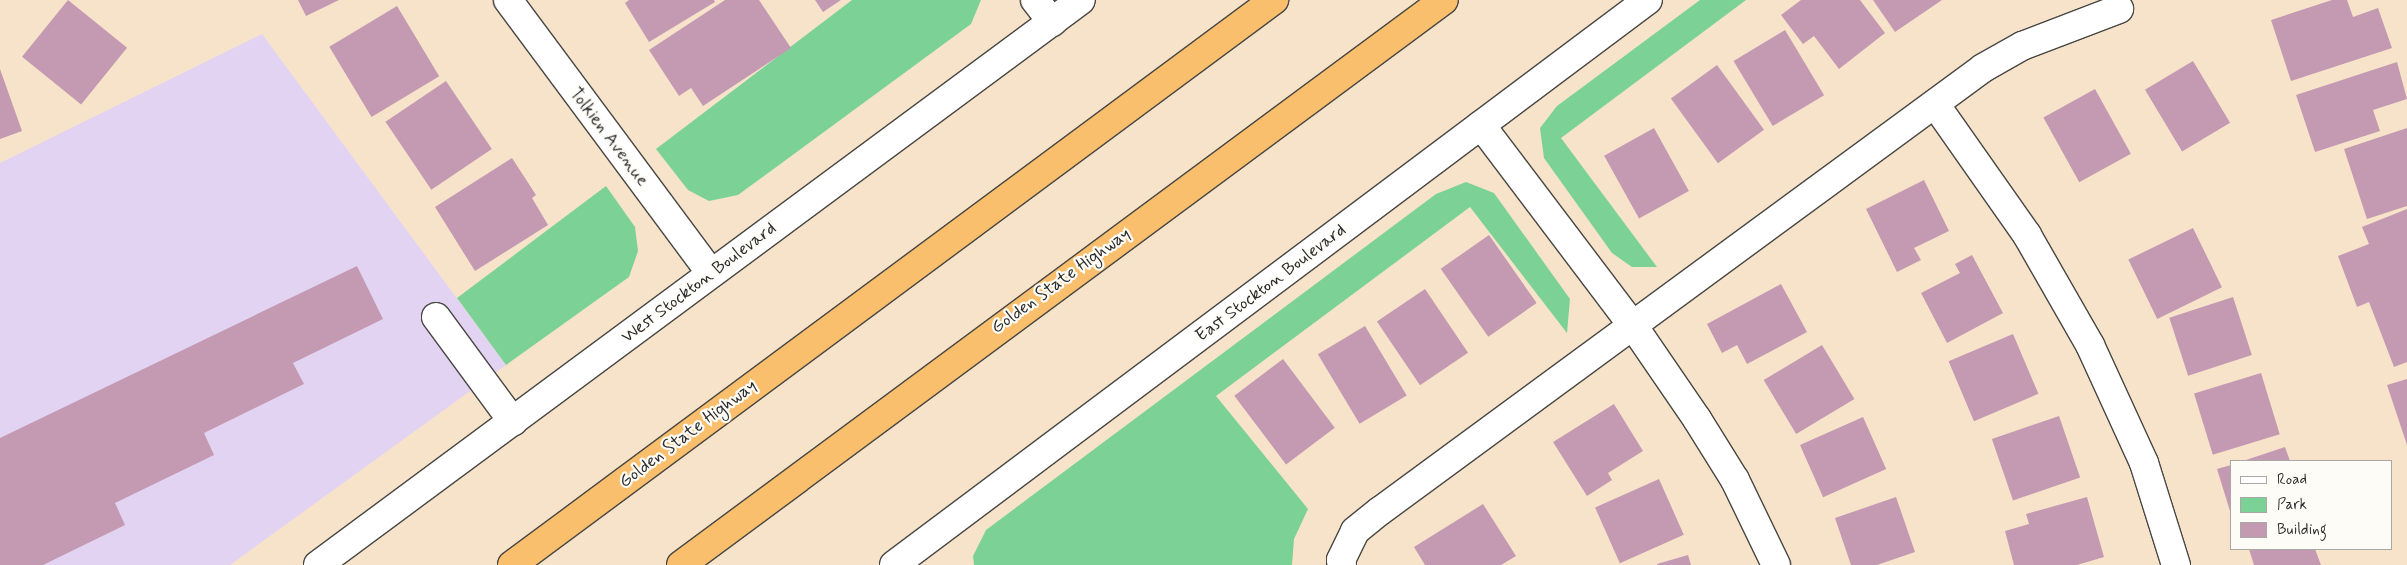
<!DOCTYPE html>
<html>
<head>
<meta charset="utf-8">
<style>
	body { margin:0 }
	#map { position:relative; width:2407px; height:565px; overflow:hidden; background:#f6e3ca; font-family:Mynerve,sans-serif }
	div>[style] { position:absolute }
	.built>* { inset:0; background:#e3d3f2 }
	.green>* { inset:0; background:#7cd296 }
	.building>* { inset:0; background:#c49ab3; transform-origin:0 0 }
	.roads { filter:drop-shadow(1px 0 #494743) drop-shadow(-1px 0 #494743) drop-shadow(0 1px #494743) drop-shadow(0 -1px #494743) }
	.minor>* { height:28px; margin:-14px; padding:0 14px; transform-origin:14px; border-radius:14px; background:#fff }
	.highway>* { height:28px; margin:-14px; padding:0 14px; transform-origin:14px; border-radius:14px; background:#f9bf6d }
	span { translate:-50% -50%; white-space:nowrap; text-align:center; line-height:1.15; -webkit-text-stroke:4.5px #fdfcf7; paint-order:stroke }
	.street-label { font-size:18px; color:#2b2b2b }
	.legend { position:absolute; left:2230px; top:460px; width:162px; height:90px; box-sizing:border-box; background:#fdfcf7; border:1px solid #a9a8a5; margin:0; padding:6px 9px; list-style:none; font-size:15px; color:#2b2b2b }
	.legend li { display:flex; align-items:center; gap:10px; height:25px }
	.legend b { width:25px; border:1px solid #a9a8a5 }
</style>
</head>
<body>
<div id="map">
	<div class="built">
		<i style="clip-path:polygon(262px 34px,506px 365px,230px 565px,0 565px,0 163px)"></i>
	</div>
	<div class="green">
		<i style="clip-path:polygon(852px 0,981px 0,971px 24px,738px 195px,709px 201px,688px 190px,656px 149px)"></i>
		<i style="clip-path:polygon(1700px 0,1746px 0,1561px 138px,1657px 267px,1632px 267px,1612px 253px,1544px 158px,1540px 128px,1557px 106px)"></i>
		<i style="clip-path:polygon(1466px 182px,1494px 193px,1570px 299px,1567px 333px,1470px 207px,1216px 396px,1308px 509px,1294px 539px,1292px 565px,974px 565px,973px 556px,986px 530px,1436px 194px)"></i>
		<i style="clip-path:polygon(606px 186px,635px 227px,638px 251px,629px 277px,506px 365px,457px 298px)"></i>
	</div>
	<div class="building">
		<i style="left:68px;top:0;width:76px;height:73px;rotate:39deg"></i>
		<i style="clip-path:polygon(298px 0,339px 0,306px 16px)"></i>
		<i style="clip-path:polygon(629px 0,714px 0,715px 2px,649px 42px,625px 3px)"></i>
		<i style="clip-path:polygon(725px 0,759px 0,791px 48px,703px 106px,691px 88px,679px 96px,649px 50px)"></i>
		<i style="clip-path:polygon(815px 0,841px 0,823px 12px)"></i>
		<i style="clip-path:polygon(1801px 0,1860px 0,1885px 33px,1839px 69px,1814px 36px,1803px 44px,1781px 15px)"></i>
		<i style="clip-path:polygon(1873px 0,1942px 0,1895px 32px)"></i>
		<i style="clip-path:polygon(2332px 0,2347px 0,2353px 17px,2378px 8px,2392px 48px,2291px 81px,2271px 20px)"></i>
		<i style="left:397px;top:6px;width:82px;height:79px;rotate:59deg"></i>
		<i style="left:1785px;top:30px;width:76px;height:60px;rotate:59deg"></i>
		<i style="left:2193px;top:61px;width:72px;height:56px;rotate:59deg"></i>
		<i style="clip-path:polygon(2397px 62px,2407px 99px,2373px 110px,2380px 131px,2315px 152px,2296px 95px)"></i>
		<i style="left:1717px;top:65px;width:80px;height:57px;rotate:54deg"></i>
		<i style="clip-path:polygon(0 69px,22px 131px,0 139px)"></i>
		<i style="left:446px;top:81px;width:82px;height:73px;rotate:56deg"></i>
		<i style="left:2095px;top:89px;width:74px;height:59px;rotate:61deg"></i>
		<i style="left:1654px;top:128px;width:72px;height:57px;rotate:61deg"></i>
		<i style="clip-path:polygon(2407px 128px,2407px 206px,2367px 219px,2344px 149px)"></i>
		<i style="clip-path:polygon(512px 158px,536px 195px,532px 198px,548px 225px,475px 271px,435px 207px)"></i>
		<i style="clip-path:polygon(1924px 180px,1949px 231px,1914px 248px,1921px 260px,1897px 272px,1866px 209px)"></i>
		<i style="clip-path:polygon(2407px 209px,2407px 362px,2394px 367px,2369px 302px,2357px 307px,2338px 256px,2369px 244px,2362px 227px)"></i>
		<i style="left:2193px;top:228px;width:66px;height:72px;rotate:64deg"></i>
		<i style="left:1489px;top:235px;width:83px;height:59px;rotate:55deg"></i>
		<i style="clip-path:polygon(1972px 255px,2003px 313px,1947px 343px,1921px 293px,1960px 273px,1955px 264px)"></i>
		<i style="clip-path:polygon(357px 266px,383px 319px,293px 363px,304px 384px,204px 433px,214px 455px,115px 503px,125px 525px,43px 565px,0 565px,0 438px)"></i>
		<i style="clip-path:polygon(1781px 284px,1807px 332px,1747px 364px,1737px 345px,1722px 353px,1707px 324px)"></i>
		<i style="left:1425px;top:289px;width:77px;height:58px;rotate:56deg"></i>
		<i style="left:2233px;top:297px;width:61px;height:67px;rotate:72deg"></i>
		<i style="left:1365px;top:326px;width:81px;height:55px;rotate:59deg"></i>
		<i style="left:2013px;top:334px;width:65px;height:70px;rotate:67deg"></i>
		<i style="left:1822px;top:345px;width:63px;height:68px;rotate:59deg"></i>
		<i style="left:1283px;top:359px;width:86px;height:61px;rotate:53deg"></i>
		<i style="left:2261px;top:373px;width:64px;height:70px;rotate:73deg"></i>
		<i style="clip-path:polygon(2407px 379px,2407px 445px,2387px 385px)"></i>
		<i style="clip-path:polygon(1614px 404px,1643px 451px,1608px 473px,1612px 480px,1587px 496px,1553px 442px)"></i>
		<i style="left:2059px;top:416px;width:65px;height:71px;rotate:71deg"></i>
		<i style="left:1863px;top:417px;width:57px;height:69px;rotate:66deg"></i>
		<i style="clip-path:polygon(2285px 447px,2290px 461px,2243px 461px)"></i>
		<i style="clip-path:polygon(2231px 465px,2231px 511px,2230px 511px,2217px 469px)"></i>
		<i style="left:1659px;top:479px;width:61px;height:70px;rotate:66deg"></i>
		<i style="clip-path:polygon(1896px 497px,1915px 552px,1877px 565px,1851px 565px,1835px 518px)"></i>
		<i style="clip-path:polygon(2087px 497px,2104px 557px,2077px 565px,2014px 565px,2005px 531px,2029px 524px,2026px 514px)"></i>
		<i style="clip-path:polygon(1483px 504px,1516px 556px,1501px 565px,1425px 565px,1414px 547px)"></i>
		<i style="clip-path:polygon(2249px 549px,2315px 549px,2321px 565px,2254px 565px)"></i>
		<i style="clip-path:polygon(1688px 555px,1691px 565px,1657px 565px,1657px 564px)"></i>
	</div>
	<div class="roads">
		<div class="minor">
			<i style="left:508px;top:0;width:340px;rotate:53.4deg"></i>
			<i style="left:1035px;top:0;width:28px;rotate:52deg"></i>
			<i style="left:1935px;top:104px;width:160px;rotate:54.9deg"></i>
			<i style="left:2027px;top:235px;width:127px;rotate:60.2deg"></i>
			<i style="left:2090px;top:345px;width:130px;rotate:65.4deg"></i>
			<i style="left:2144px;top:463px;width:107px;rotate:72.6deg"></i>
			<i style="left:1481px;top:125px;width:253px;rotate:52.9deg"></i>
			<i style="left:1634px;top:327px;width:112px;rotate:55.6deg"></i>
			<i style="left:1697px;top:419px;width:72px;rotate:58.1deg"></i>
			<i style="left:1735px;top:480px;width:94px;rotate:64.2deg"></i>
			<i style="left:436px;top:317px;width:130px;rotate:53.7deg"></i>
			<i style="left:318px;top:565px;width:949px;rotate:-36.52deg"></i>
			<i style="left:894px;top:565px;width:942px;rotate:-36.85deg"></i>
			<i style="left:1342px;top:565px;width:5px;rotate:-101deg"></i>
			<i style="left:1341px;top:560px;width:32px;rotate:-64deg"></i>
			<i style="left:1355px;top:531px;width:32px;rotate:-39deg"></i>
			<i style="left:1380px;top:511px;width:748px;rotate:-36.3deg"></i>
			<i style="left:1983px;top:68px;width:45px;rotate:-29.4deg"></i>
			<i style="left:2022px;top:46px;width:104px;rotate:-20.9deg"></i>
		</div>
		<div class="highway">
			<i style="left:512px;top:565px;width:949px;rotate:-36.56deg"></i>
			<i style="left:681px;top:565px;width:949px;rotate:-36.52deg"></i>
		</div>
	</div>
	<div class="street-label">
		<span style="left:609px;top:137px;rotate:53deg">Tolkien Avenue</span>
		<span style="left:1061px;top:281px;rotate:-36deg">Golden State Highway</span>
		<span style="left:699px;top:283px;rotate:-37deg">West Stockton Boulevard</span>
		<span style="left:1271px;top:283px;rotate:-37deg">East Stockton Boulevard</span>
		<span style="left:688px;top:434px;rotate:-37deg">Golden State Highway</span>
	</div>
	<ul class="legend">
	<li><b style="height:6px;background:#fff"></b>Road</li>
	<li><b style="height:14px;background:#7cd296"></b>Park</li>
	<li><b style="height:14px;background:#c49ab3"></b>Building</li>
	</ul>
</div>
</body>
</html>
